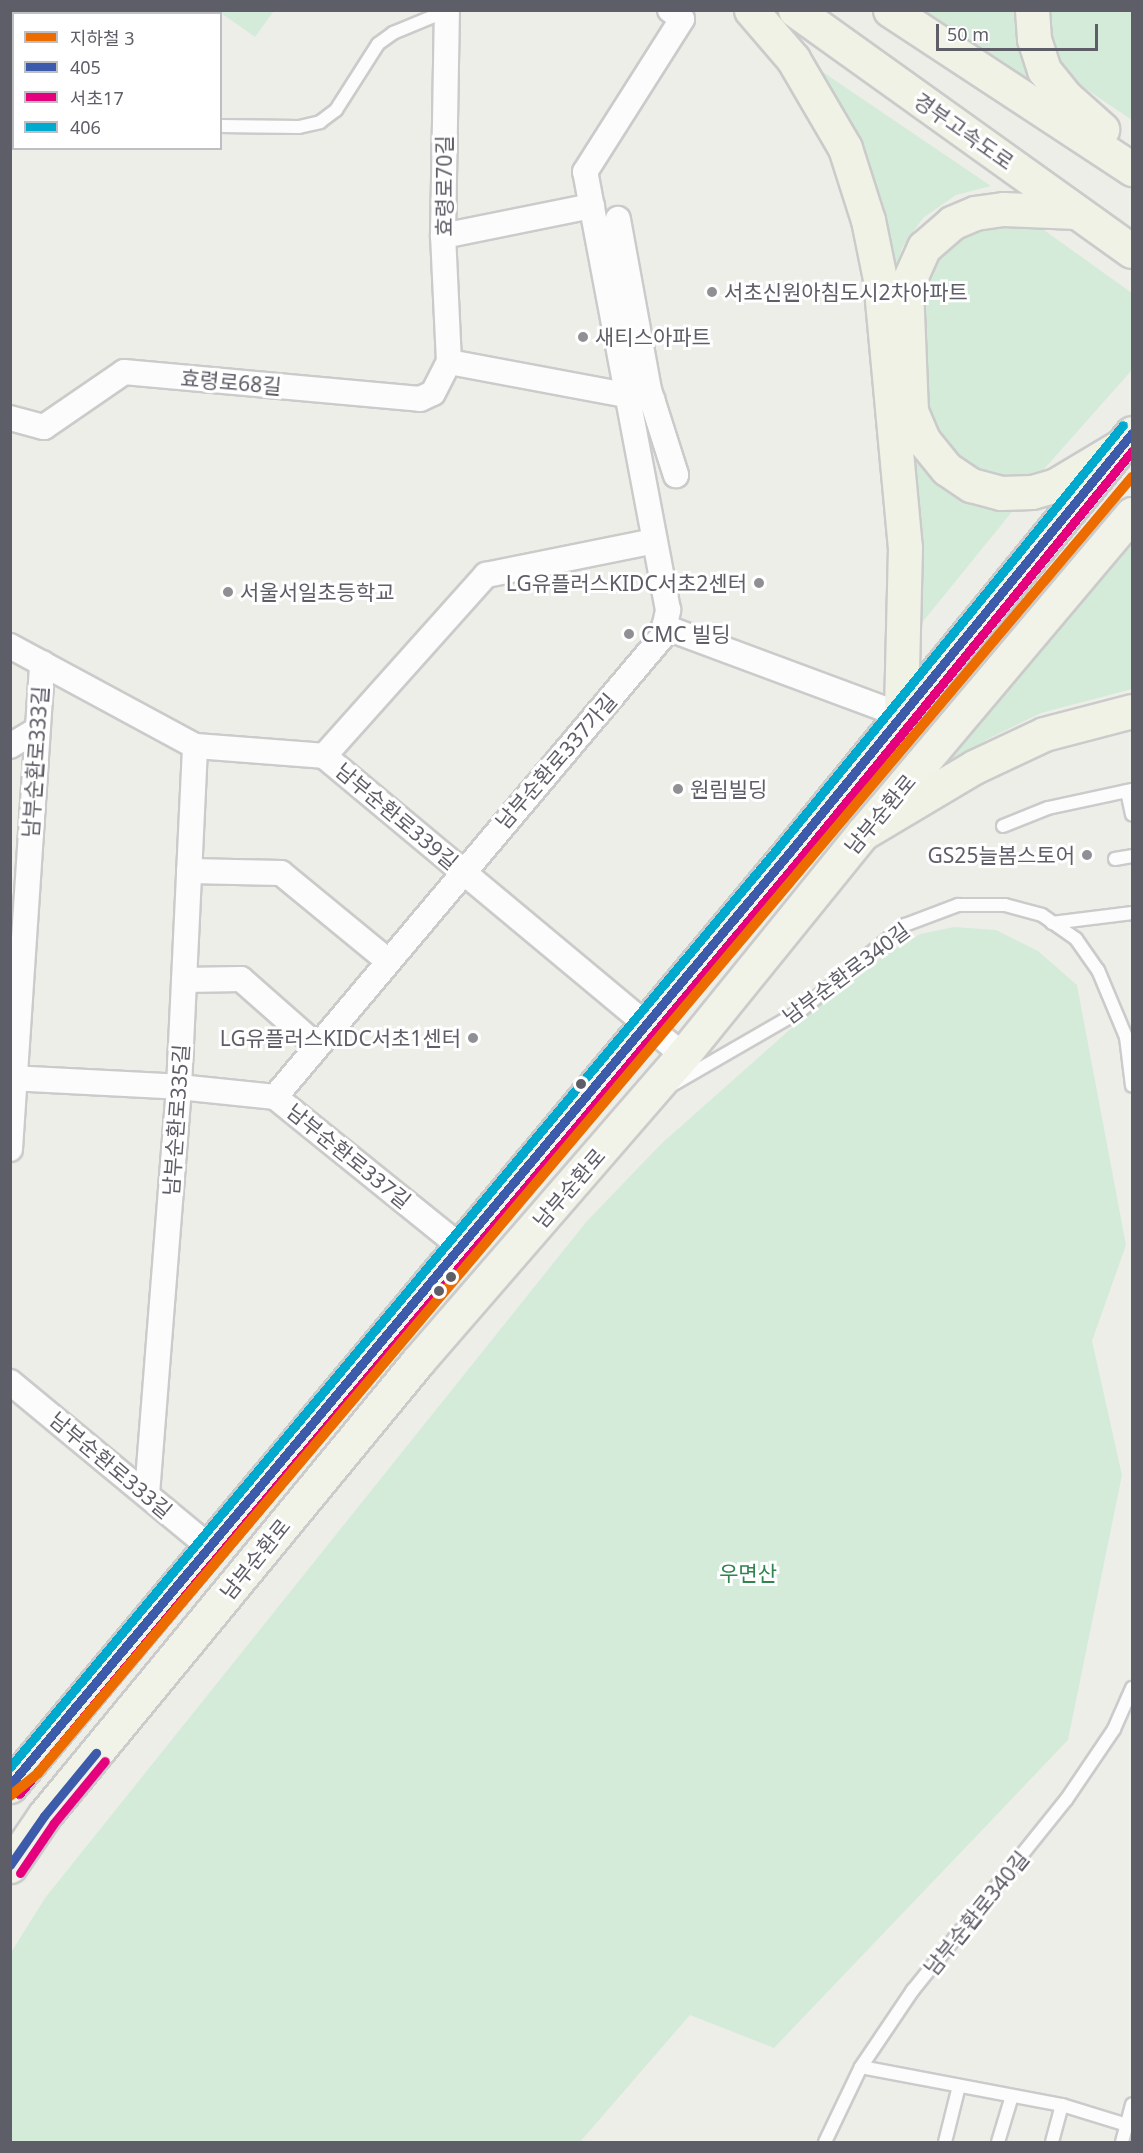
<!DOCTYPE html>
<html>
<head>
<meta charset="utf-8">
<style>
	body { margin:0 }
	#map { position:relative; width:1143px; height:2153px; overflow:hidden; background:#edeee8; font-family:"Noto Sans","Noto Sans KR",sans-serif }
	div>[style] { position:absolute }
	.green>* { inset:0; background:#d5ebda }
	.roads { filter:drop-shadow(2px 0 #cacbca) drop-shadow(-2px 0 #cacbca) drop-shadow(0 2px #cacbca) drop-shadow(0 -2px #cacbca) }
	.service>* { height:12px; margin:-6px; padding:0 6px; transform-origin:6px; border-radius:6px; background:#fcfcfc }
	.minor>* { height:24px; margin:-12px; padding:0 12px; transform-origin:12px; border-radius:12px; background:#fcfcfc }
	.primary>* { height:33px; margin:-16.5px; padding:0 16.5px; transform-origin:16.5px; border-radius:16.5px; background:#f1f3e9 }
	.trunk>* { height:33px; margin:-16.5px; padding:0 16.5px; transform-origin:16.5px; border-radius:16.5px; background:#f0f2e6 }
	.bus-1>* { height:9px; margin:-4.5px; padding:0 4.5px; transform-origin:4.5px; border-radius:4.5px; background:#3d5bab }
	.bus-2>* { height:9px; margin:-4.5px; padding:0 4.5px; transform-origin:4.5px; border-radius:4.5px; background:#e5007d }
	.bus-3>* { height:9px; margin:-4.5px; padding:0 4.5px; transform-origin:4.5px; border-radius:4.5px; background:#00a9ce }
	.metro-1>* { height:10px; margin:-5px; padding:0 5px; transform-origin:5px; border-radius:5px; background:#ed6c00 }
	.dots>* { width:16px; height:16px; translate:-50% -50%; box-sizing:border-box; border:3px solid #fff; border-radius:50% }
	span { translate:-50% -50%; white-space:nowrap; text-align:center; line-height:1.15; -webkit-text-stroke:6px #fff; paint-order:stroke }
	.street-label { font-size:21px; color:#5d5e67 }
	.poi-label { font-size:21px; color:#5d5e67 }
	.left { translate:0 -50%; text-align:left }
	.right { translate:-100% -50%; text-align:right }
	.park-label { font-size:21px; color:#2f844f }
	.frame { position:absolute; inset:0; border:12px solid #5d5e67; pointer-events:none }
	.legend { position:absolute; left:12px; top:12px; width:210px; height:138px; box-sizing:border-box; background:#fff; border:2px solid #bebfc2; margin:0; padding:8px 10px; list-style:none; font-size:18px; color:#5d5e67 }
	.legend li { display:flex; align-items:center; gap:12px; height:30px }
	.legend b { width:30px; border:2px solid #bebfc2 }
	.scale { position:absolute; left:936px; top:24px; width:162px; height:27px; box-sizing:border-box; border:3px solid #5d5e67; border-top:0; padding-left:8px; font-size:18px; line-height:21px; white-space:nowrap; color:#5d5e67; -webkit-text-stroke:4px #fff; paint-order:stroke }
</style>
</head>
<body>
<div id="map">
	<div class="green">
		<i style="clip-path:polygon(218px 11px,274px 11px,255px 37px)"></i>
		<i style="clip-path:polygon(922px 11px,1023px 11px,1040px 77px,1030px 84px)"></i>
		<i style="clip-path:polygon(1047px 11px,1132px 11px,1132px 120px,1065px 75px,1051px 49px)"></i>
		<i style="clip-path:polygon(811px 64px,991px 186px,956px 195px,923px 218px,902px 248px,890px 285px,875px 184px,865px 159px)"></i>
		<i style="clip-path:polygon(1030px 220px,1132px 293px,1132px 370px,1037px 477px,1010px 479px,983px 472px,949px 456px,929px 413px,923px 290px,934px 249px,958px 228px)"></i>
		<i style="clip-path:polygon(909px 437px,1015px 508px,908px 640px)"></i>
		<i style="clip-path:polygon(1132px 538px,1132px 689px,1041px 713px,986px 740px,930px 776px)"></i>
		<i style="clip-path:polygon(954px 927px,996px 930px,1038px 951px,1077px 985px,1126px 1245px,1092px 1341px,1122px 1475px,1068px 1740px,774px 2048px,690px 2015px,580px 2142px,11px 2142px,10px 1954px,45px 1898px,587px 1221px,661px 1144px,849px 977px,920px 934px)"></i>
	</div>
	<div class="roads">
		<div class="service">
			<i style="left:75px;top:14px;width:4px;rotate:-76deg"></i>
			<i style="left:220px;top:126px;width:79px;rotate:0.7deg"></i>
			<i style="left:299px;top:127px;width:22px;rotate:-13deg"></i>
			<i style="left:320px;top:122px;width:20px;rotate:-37deg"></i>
			<i style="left:336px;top:110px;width:78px;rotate:-57.5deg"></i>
			<i style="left:378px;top:44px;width:19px;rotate:-36deg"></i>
			<i style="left:393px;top:33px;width:57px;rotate:-22.5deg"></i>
			<i style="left:1127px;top:791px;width:24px;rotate:78deg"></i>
			<i style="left:1003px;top:826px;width:48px;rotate:-21.8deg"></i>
			<i style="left:1048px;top:808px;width:86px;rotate:-12.1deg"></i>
			<i style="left:1115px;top:859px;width:17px;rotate:-10deg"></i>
			<i style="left:1052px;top:923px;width:81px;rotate:-7.1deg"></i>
			<i style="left:672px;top:1085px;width:148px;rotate:-30deg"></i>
			<i style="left:800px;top:1011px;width:136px;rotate:-39.3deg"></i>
			<i style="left:905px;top:925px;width:57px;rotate:-20.7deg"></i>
			<i style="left:958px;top:905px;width:47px"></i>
			<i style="left:1005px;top:905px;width:38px;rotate:15deg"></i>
			<i style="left:1042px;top:915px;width:42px;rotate:35.2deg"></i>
			<i style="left:1076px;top:939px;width:38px;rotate:55deg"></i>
			<i style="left:1098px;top:970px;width:73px;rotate:67.3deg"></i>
			<i style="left:1126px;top:1037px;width:49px;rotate:83deg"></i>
			<i style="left:861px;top:2067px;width:205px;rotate:10.7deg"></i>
			<i style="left:1062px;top:2105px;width:68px;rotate:17.1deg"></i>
			<i style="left:825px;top:2142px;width:83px;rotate:-64.4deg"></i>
			<i style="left:861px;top:2067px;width:93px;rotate:-56deg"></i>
			<i style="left:913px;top:1990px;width:244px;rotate:-51.2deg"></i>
			<i style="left:1066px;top:1800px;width:86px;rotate:-55.9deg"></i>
			<i style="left:1114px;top:1729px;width:45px;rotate:-66.3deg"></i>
			<i style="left:945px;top:2142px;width:58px;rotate:-76deg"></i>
			<i style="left:998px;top:2142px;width:48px;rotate:-73.1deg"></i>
			<i style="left:1052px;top:2142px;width:38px;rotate:-75deg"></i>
			<i style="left:1122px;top:2142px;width:39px;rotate:-75deg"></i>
		</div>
		<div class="minor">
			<i style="left:27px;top:14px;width:4px;rotate:-76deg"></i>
			<i style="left:10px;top:87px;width:14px;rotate:-73deg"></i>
			<i style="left:443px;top:236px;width:152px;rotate:-11.4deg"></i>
			<i style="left:449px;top:362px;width:207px;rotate:10.6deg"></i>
			<i style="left:652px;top:400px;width:79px;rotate:72.3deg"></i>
			<i style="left:676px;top:475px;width:89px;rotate:-107.6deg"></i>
			<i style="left:649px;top:390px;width:174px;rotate:-100.3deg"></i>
			<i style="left:10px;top:418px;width:35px;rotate:15deg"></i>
			<i style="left:44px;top:427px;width:97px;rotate:-34.5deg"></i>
			<i style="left:124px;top:372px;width:297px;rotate:5.2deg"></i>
			<i style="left:420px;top:399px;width:14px;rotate:-25deg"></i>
			<i style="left:433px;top:393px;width:35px;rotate:-63deg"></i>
			<i style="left:449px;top:362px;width:126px;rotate:-92.7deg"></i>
			<i style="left:443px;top:236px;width:226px;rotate:-89deg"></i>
			<i style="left:664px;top:627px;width:253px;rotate:20.4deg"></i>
			<i style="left:10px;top:646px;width:210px;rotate:28.4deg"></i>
			<i style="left:195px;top:746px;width:129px;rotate:4.4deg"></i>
			<i style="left:324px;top:756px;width:467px;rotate:39.8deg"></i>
			<i style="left:10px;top:746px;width:31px;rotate:-31deg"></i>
			<i style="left:324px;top:756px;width:243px;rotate:-48.2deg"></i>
			<i style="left:486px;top:575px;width:172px;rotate:-11.4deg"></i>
			<i style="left:189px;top:871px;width:92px;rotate:1.2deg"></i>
			<i style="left:281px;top:873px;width:139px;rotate:39.4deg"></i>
			<i style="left:184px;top:980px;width:57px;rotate:-1deg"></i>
			<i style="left:241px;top:979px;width:101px;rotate:41.4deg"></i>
			<i style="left:10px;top:1078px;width:169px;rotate:3deg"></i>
			<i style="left:179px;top:1087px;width:97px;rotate:5.9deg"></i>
			<i style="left:275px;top:1097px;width:239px;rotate:38.9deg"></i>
			<i style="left:275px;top:1097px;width:601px;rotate:-49.93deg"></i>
			<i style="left:662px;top:637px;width:28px;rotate:-77deg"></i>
			<i style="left:668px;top:610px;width:446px;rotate:-100.7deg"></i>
			<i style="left:585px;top:172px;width:181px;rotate:-57.6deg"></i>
			<i style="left:682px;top:19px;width:15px;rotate:-143deg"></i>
			<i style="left:10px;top:1149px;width:487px;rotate:-86.2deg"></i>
			<i style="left:10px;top:1382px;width:261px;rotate:39.6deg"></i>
			<i style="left:147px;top:1494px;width:408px;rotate:-85.5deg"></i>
			<i style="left:179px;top:1087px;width:341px;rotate:-87.3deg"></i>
		</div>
		<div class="primary">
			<i style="left:10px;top:1786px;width:1215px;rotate:-50.14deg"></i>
			<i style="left:789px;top:853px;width:542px;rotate:-50.76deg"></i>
			<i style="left:10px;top:1866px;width:60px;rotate:-55.8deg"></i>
			<i style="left:44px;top:1816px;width:590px;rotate:-50.57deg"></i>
			<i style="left:419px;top:1360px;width:403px;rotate:-49.1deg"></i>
			<i style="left:683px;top:1055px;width:286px;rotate:-51deg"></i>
			<i style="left:863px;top:833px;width:417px;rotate:-49.9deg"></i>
		</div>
		<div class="trunk">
			<i style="left:751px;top:10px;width:65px;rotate:49.4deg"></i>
			<i style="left:793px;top:59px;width:103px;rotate:59.7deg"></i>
			<i style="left:845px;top:148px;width:76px;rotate:72.3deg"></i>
			<i style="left:868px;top:220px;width:60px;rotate:78.5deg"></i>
			<i style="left:880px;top:279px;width:269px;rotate:84.7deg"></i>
			<i style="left:905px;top:547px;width:168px;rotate:91.4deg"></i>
			<i style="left:795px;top:10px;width:414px;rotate:35.6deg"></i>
			<i style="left:890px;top:10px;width:290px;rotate:33.3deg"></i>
			<i style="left:1032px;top:10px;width:29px;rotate:86deg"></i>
			<i style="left:1034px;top:39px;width:33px;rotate:72deg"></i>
			<i style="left:1044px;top:70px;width:33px;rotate:51deg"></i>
			<i style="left:1065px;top:96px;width:50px;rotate:41.7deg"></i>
			<i style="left:1077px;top:212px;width:74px;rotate:-177.7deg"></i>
			<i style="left:1003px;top:209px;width:28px;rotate:172deg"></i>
			<i style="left:975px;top:213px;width:25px;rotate:157deg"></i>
			<i style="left:952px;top:223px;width:37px;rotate:139deg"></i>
			<i style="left:924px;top:247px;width:44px;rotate:114.2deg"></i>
			<i style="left:906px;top:287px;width:124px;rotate:87.7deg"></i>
			<i style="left:911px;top:411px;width:33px;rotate:67deg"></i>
			<i style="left:924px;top:441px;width:36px;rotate:51deg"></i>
			<i style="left:947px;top:469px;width:29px;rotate:34deg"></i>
			<i style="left:971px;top:485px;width:31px;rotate:15deg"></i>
			<i style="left:1001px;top:493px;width:31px;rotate:-2deg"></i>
			<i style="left:1032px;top:492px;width:25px;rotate:-16deg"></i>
			<i style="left:1056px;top:485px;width:76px;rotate:-31deg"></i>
			<i style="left:863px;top:833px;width:129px;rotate:-30.7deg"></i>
			<i style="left:974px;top:767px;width:77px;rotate:-25.2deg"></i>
			<i style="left:1044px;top:734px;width:91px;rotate:-14.6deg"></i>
		</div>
	</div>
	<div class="bus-1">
		<i style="left:10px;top:1785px;width:1215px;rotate:-50.11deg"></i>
		<i style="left:789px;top:853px;width:542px;rotate:-50.76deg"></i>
		<i style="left:10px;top:1865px;width:60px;rotate:-55.2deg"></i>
		<i style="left:44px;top:1816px;width:82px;rotate:-50.5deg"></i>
	</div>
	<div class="bus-2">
		<i style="left:19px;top:1794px;width:1215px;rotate:-50.14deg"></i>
		<i style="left:798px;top:861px;width:529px;rotate:-50.83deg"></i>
		<i style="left:20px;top:1873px;width:60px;rotate:-55.8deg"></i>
		<i style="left:54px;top:1823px;width:80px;rotate:-50.6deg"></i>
	</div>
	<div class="bus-3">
		<i style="left:10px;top:1767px;width:1201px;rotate:-50.13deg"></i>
		<i style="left:780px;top:845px;width:542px;rotate:-50.76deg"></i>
	</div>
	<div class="metro-1">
		<i style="left:10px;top:1796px;width:36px;rotate:-39deg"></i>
		<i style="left:38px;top:1773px;width:1696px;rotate:-49.83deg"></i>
	</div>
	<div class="dots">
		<i style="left:712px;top:292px;background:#8f9094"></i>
		<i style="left:583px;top:337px;background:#8f9094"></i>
		<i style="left:759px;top:583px;background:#8f9094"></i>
		<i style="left:228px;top:592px;background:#8f9094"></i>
		<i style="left:629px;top:634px;background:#8f9094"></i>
		<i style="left:678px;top:789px;background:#8f9094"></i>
		<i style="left:1087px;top:855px;background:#8f9094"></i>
		<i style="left:473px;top:1038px;background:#8f9094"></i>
		<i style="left:581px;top:1084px;background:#5d5e67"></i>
		<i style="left:451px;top:1277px;background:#5d5e67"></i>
		<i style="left:439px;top:1291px;background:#5d5e67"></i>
	</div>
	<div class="street-label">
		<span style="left:964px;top:131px;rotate:35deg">경부고속도로</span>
		<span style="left:444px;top:186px;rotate:-90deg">효령로70길</span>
		<span style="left:231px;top:382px;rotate:5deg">효령로68길</span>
		<span style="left:556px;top:761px;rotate:-49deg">남부순환로337가길</span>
		<span style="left:35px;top:762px;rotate:-86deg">남부순환로333길</span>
		<span style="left:880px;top:814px;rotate:-50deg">남부순환로</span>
		<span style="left:397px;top:816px;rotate:40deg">남부순환로339길</span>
		<span style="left:846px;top:973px;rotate:-37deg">남부순환로340길</span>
		<span style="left:176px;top:1120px;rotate:-86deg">남부순환로335길</span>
		<span style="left:349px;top:1156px;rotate:39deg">남부순환로337길</span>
		<span style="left:569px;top:1188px;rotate:-49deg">남부순환로</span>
		<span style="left:111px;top:1465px;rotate:40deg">남부순환로333길</span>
		<span style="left:255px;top:1559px;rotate:-51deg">남부순환로</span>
		<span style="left:976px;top:1913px;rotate:-51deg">남부순환로340길</span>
	</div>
	<div class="poi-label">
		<span class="left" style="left:724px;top:292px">서초신원아침도시2차아파트</span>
		<span class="left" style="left:595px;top:337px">새티스아파트</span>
		<span class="right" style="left:747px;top:583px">LG유플러스KIDC서초2센터</span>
		<span class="left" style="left:240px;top:592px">서울서일초등학교</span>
		<span class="left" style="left:641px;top:634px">CMC 빌딩</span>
		<span class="left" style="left:690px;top:789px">원림빌딩</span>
		<span class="right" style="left:1075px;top:855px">GS25늘봄스토어</span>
		<span class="right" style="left:461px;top:1038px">LG유플러스KIDC서초1센터</span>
	</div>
	<div class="park-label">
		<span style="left:748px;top:1573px">우면산</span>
	</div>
	<div class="frame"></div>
	<ul class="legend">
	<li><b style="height:8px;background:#ed6c00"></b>지하철 3</li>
	<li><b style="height:8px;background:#3d5bab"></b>405</li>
	<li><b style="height:8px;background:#e5007d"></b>서초17</li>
	<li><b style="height:8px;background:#00a9ce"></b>406</li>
	</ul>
	<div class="scale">50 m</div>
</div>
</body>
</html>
